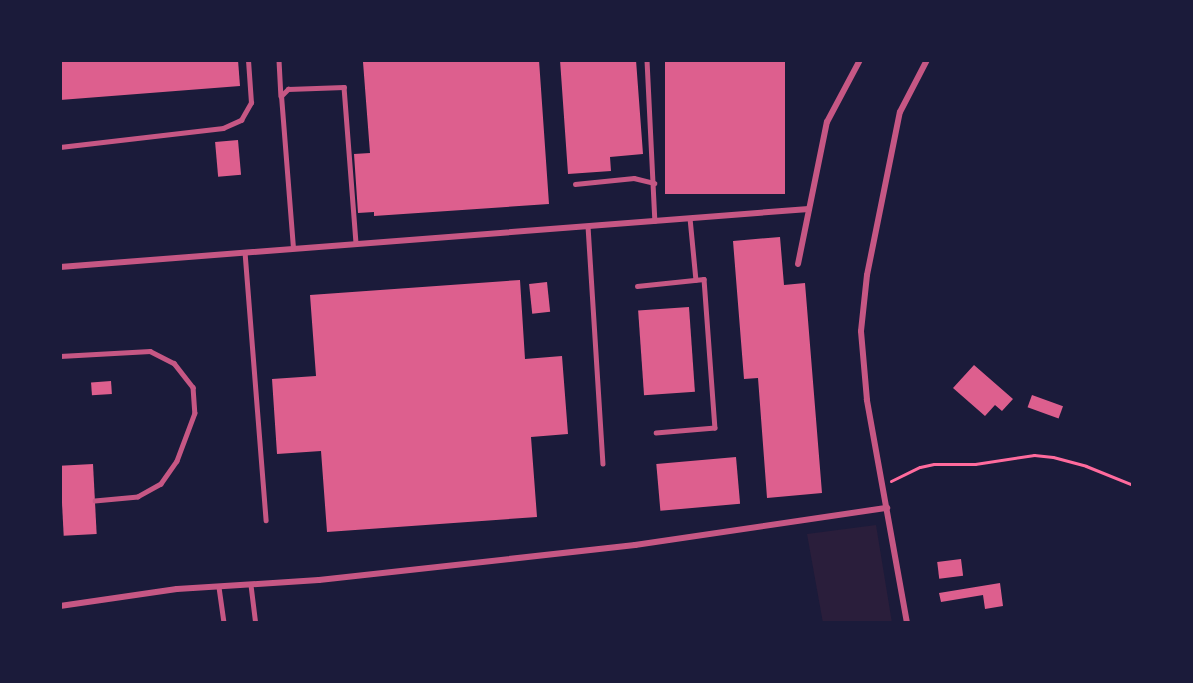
<!DOCTYPE html>
<html>
<head>
<meta charset="utf-8">
<style>
	body { margin:0 }
	#map { position:relative; width:1193px; height:683px; overflow:hidden; background:#1b1b3a; font-family:Karla,sans-serif }
	div>[style] { position:absolute }
	.green>* { inset:0; background:#2a1e3b }
	.building>* { inset:0; background:#dd5f8e; transform-origin:0 0 }
	.path>* { height:3px; margin:-1.5px; padding:0 1.5px; transform-origin:1.5px; border-radius:1.5px; background:#ff6b9d }
	.service>* { height:4.5px; margin:-2.25px; padding:0 2.25px; transform-origin:2.25px; border-radius:2.25px; background:#c65784 }
	.minor>* { height:6px; margin:-3px; padding:0 3px; transform-origin:3px; border-radius:3px; background:#c65784 }
	span { translate:-50% -50%; white-space:nowrap; text-align:center; line-height:1.15; -webkit-text-stroke:6px #1b1b3a; paint-order:stroke }
	.frame { position:absolute; inset:0; border:62px solid #1b1b3a; pointer-events:none }
</style>
</head>
<body>
<div id="map">
	<div class="green">
		<i style="clip-path:polygon(876px 525px,892px 623px,823px 623px,807px 534px)"></i>
	</div>
	<div class="building">
		<i style="clip-path:polygon(60px 60px,238px 60px,240px 86px,60px 100px)"></i>
		<i style="clip-path:polygon(385px 60px,539px 60px,549px 204px,374px 216px,374px 212px,358px 213px,354px 154px,370px 153px,363px 62px)"></i>
		<i style="clip-path:polygon(560px 60px,636px 60px,643px 154px,610px 157px,611px 171px,568px 174px)"></i>
		<i style="left:665px;top:60px;width:120px;height:134px"></i>
		<i style="left:238px;top:140px;width:35px;height:23px;rotate:85deg"></i>
		<i style="clip-path:polygon(780px 237px,784px 285px,805px 283px,822px 493px,767px 498px,758px 378px,744px 379px,733px 241px)"></i>
		<i style="clip-path:polygon(520px 280px,525px 359px,562px 356px,568px 434px,531px 437px,537px 517px,327px 532px,321px 451px,277px 454px,272px 379px,316px 376px,310px 295px)"></i>
		<i style="left:547px;top:282px;width:30px;height:18px;rotate:84deg"></i>
		<i style="left:689px;top:307px;width:85px;height:51px;rotate:86deg"></i>
		<i style="clip-path:polygon(974px 365px,1013px 399px,1002px 411px,995px 405px,985px 416px,953px 388px)"></i>
		<i style="left:111px;top:381px;width:13px;height:20px;rotate:86deg"></i>
		<i style="left:1032px;top:395px;width:33px;height:13px;rotate:20deg"></i>
		<i style="left:736px;top:457px;width:47px;height:80px;rotate:85deg"></i>
		<i style="left:93px;top:464px;width:70px;height:33px;rotate:87deg"></i>
		<i style="left:961px;top:559px;width:17px;height:24px;rotate:83deg"></i>
		<i style="clip-path:polygon(1000px 583px,1003px 606px,985px 609px,983px 595px,941px 602px,939px 593px)"></i>
	</div>
	<div class="path">
		<i style="left:891px;top:481px;width:32px;rotate:-26deg"></i>
		<i style="left:920px;top:467px;width:14px;rotate:-12deg"></i>
		<i style="left:934px;top:464px;width:41px"></i>
		<i style="left:975px;top:464px;width:60px;rotate:-8.7deg"></i>
		<i style="left:1034px;top:455px;width:19px;rotate:6deg"></i>
		<i style="left:1053px;top:457px;width:34px;rotate:15deg"></i>
		<i style="left:1086px;top:466px;width:51px;rotate:22deg"></i>
	</div>
	<div class="service">
		<i style="left:279px;top:60px;width:36px;rotate:87deg"></i>
		<i style="left:647px;top:60px;width:161px;rotate:87.2deg"></i>
		<i style="left:60px;top:147px;width:164px;rotate:-6.6deg"></i>
		<i style="left:223px;top:128px;width:20px;rotate:-24deg"></i>
		<i style="left:241px;top:120px;width:20px;rotate:-60deg"></i>
		<i style="left:251px;top:103px;width:43px;rotate:-94deg"></i>
		<i style="left:575px;top:184px;width:59px;rotate:-5.8deg"></i>
		<i style="left:634px;top:178px;width:21px;rotate:14deg"></i>
		<i style="left:690px;top:218px;width:62px;rotate:84.5deg"></i>
		<i style="left:588px;top:226px;width:238px;rotate:86.4deg"></i>
		<i style="left:293px;top:248px;width:152px;rotate:-94.5deg"></i>
		<i style="left:281px;top:96px;width:10px;rotate:-45deg"></i>
		<i style="left:288px;top:89px;width:56px;rotate:-2deg"></i>
		<i style="left:344px;top:87px;width:157px;rotate:85.6deg"></i>
		<i style="left:245px;top:252px;width:269px;rotate:85.5deg"></i>
		<i style="left:637px;top:286px;width:67px;rotate:-6deg"></i>
		<i style="left:704px;top:279px;width:149px;rotate:85.8deg"></i>
		<i style="left:715px;top:428px;width:59px;rotate:175.2deg"></i>
		<i style="left:60px;top:356px;width:90px;rotate:-3.2deg"></i>
		<i style="left:150px;top:351px;width:27px;rotate:27deg"></i>
		<i style="left:174px;top:363px;width:31px;rotate:52deg"></i>
		<i style="left:193px;top:387px;width:26px;rotate:86deg"></i>
		<i style="left:195px;top:413px;width:51px;rotate:110.6deg"></i>
		<i style="left:177px;top:461px;width:28px;rotate:125deg"></i>
		<i style="left:161px;top:484px;width:26px;rotate:151deg"></i>
		<i style="left:138px;top:497px;width:43px;rotate:174.7deg"></i>
		<i style="left:251px;top:585px;width:38px;rotate:83deg"></i>
		<i style="left:219px;top:587px;width:36px;rotate:82deg"></i>
	</div>
	<div class="minor">
		<i style="left:798px;top:264px;width:145px;rotate:-78.5deg"></i>
		<i style="left:827px;top:122px;width:70px;rotate:-62deg"></i>
		<i style="left:60px;top:267px;width:751px;rotate:-4.43deg"></i>
		<i style="left:60px;top:606px;width:118px;rotate:-8.3deg"></i>
		<i style="left:177px;top:589px;width:142px;rotate:-3.6deg"></i>
		<i style="left:319px;top:580px;width:318px;rotate:-6.3deg"></i>
		<i style="left:635px;top:545px;width:255px;rotate:-8.4deg"></i>
		<i style="left:907px;top:623px;width:227px;rotate:-100.2deg"></i>
		<i style="left:867px;top:400px;width:69px;rotate:-95deg"></i>
		<i style="left:861px;top:331px;width:56px;rotate:-83.9deg"></i>
		<i style="left:867px;top:275px;width:166px;rotate:-78.6deg"></i>
		<i style="left:900px;top:112px;width:59px;rotate:-62.6deg"></i>
	</div>
	<div class="frame"></div>
</div>
</body>
</html>
